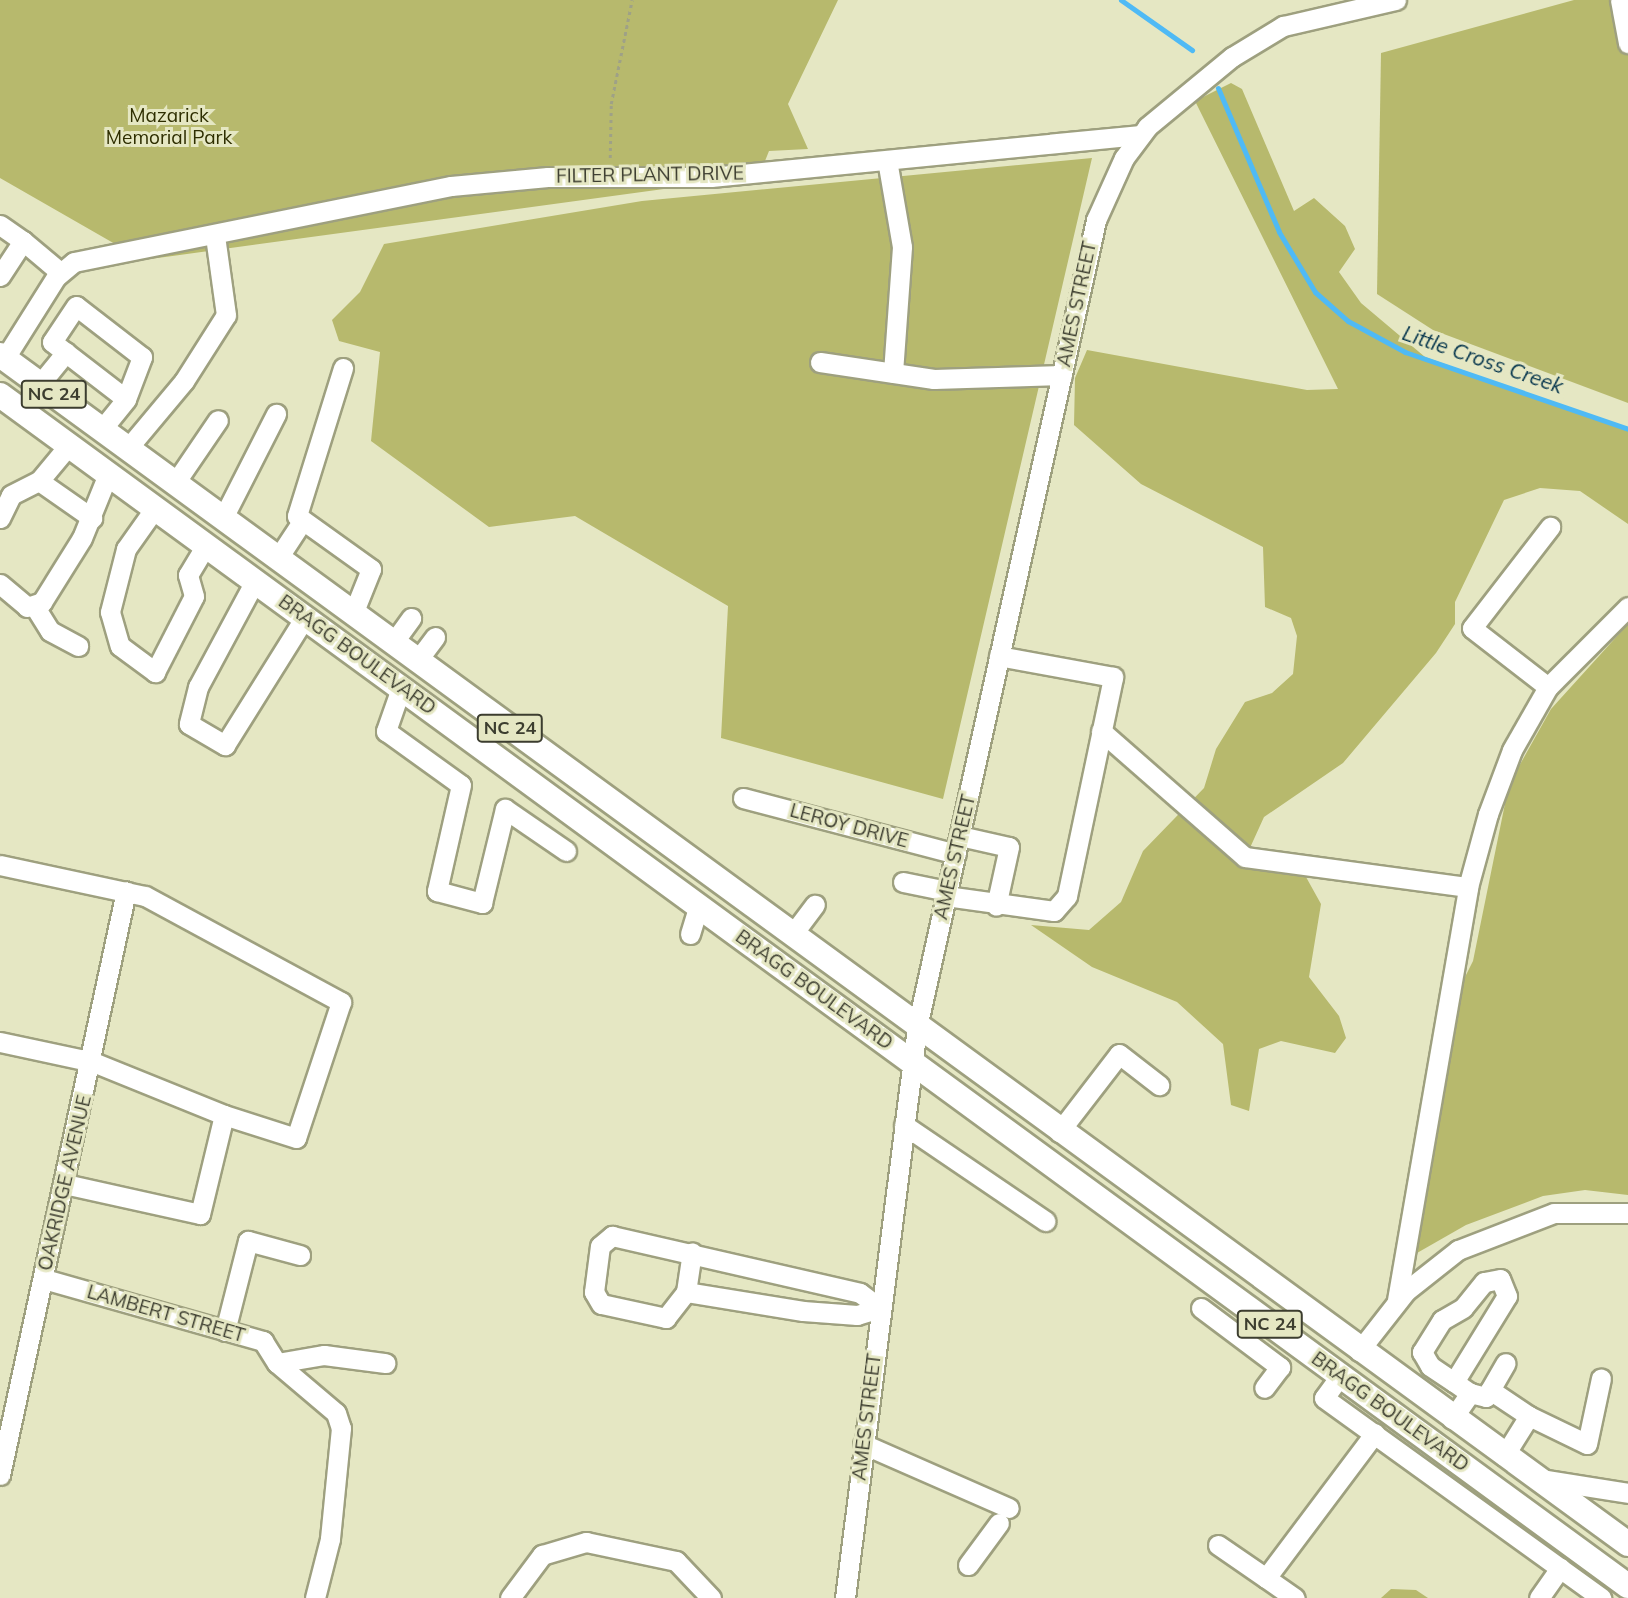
<!DOCTYPE html>
<html>
<head>
<meta charset="utf-8">
<style>
	body { margin:0 }
	#map { position:relative; width:1628px; height:1598px; overflow:hidden; background:#e5e7c3; font-family:Mulish,sans-serif }
	div>[style] { position:absolute }
	.green>* { inset:0; background:#b7b96d }
	.stream>* { height:5px; margin:-2.5px; padding:0 2.5px; transform-origin:2.5px; border-radius:2.5px; background:#4fbaf5 }
	.path>* { height:2.5px; margin-top:-1.25px; transform-origin:0; background:repeating-linear-gradient(90deg,#9fa186 0 3.5px,transparent 0 7px) }
	.roads { filter:drop-shadow(2px 0 #9ea07f) drop-shadow(-2px 0 #9ea07f) drop-shadow(0 2px #9ea07f) drop-shadow(0 -2px #9ea07f) }
	.minor>* { height:19px; margin:-9.5px; padding:0 9.5px; transform-origin:9.5px; border-radius:9.5px; background:#fff }
	.major>* { height:24px; margin:-12px; padding:0 12px; transform-origin:12px; border-radius:12px; background:#fff }
	span { translate:-50% -50%; white-space:nowrap; text-align:center; line-height:1.15; -webkit-text-stroke:6px #e5e7c3; paint-order:stroke }
	.shield-label span { padding:2px 5px; background:#e5e7c3; border:2px solid; border-radius:5px; -webkit-text-stroke-width:0 }
	.shield-label { font-size:18px; color:#3c3d2f; font-weight:700 }
	.park-label { font-size:19px; color:#2e2e00 }
	.street-label { font-size:19px; color:#3c3d2f }
	.water-label { font-size:21px; color:#06364d; font-style:italic }
</style>
</head>
<body>
<div id="map">
	<div class="green">
		<i style="clip-path:polygon(0 0,838px 0,788px 104px,808px 149px,769px 151px,759px 176px,143px 260px,0 178px)"></i>
		<i style="clip-path:polygon(1574px 0,1628px 0,1628px 403px,1433px 330px,1377px 294px,1381px 53px)"></i>
		<i style="clip-path:polygon(1231px 83px,1242px 89px,1294px 211px,1314px 198px,1345px 226px,1355px 249px,1339px 272px,1361px 303px,1425px 357px,1628px 429px,1628px 524px,1580px 491px,1540px 488px,1504px 500px,1455px 602px,1455px 624px,1436px 653px,1343px 763px,1264px 817px,1249px 850px,1262px 868px,1306px 877px,1321px 904px,1309px 977px,1339px 1016px,1346px 1038px,1335px 1053px,1281px 1041px,1259px 1049px,1249px 1111px,1231px 1105px,1223px 1044px,1177px 1002px,1092px 967px,1031px 925px,1089px 930px,1121px 902px,1143px 851px,1204px 788px,1216px 749px,1245px 702px,1272px 693px,1293px 674px,1297px 636px,1291px 618px,1265px 607px,1263px 547px,1141px 484px,1074px 425px,1075px 378px,1087px 350px,1307px 390px,1338px 389px,1195px 101px)"></i>
		<i style="clip-path:polygon(1092px 158px,943px 799px,721px 738px,728px 606px,575px 516px,489px 527px,371px 441px,380px 352px,339px 341px,332px 320px,360px 292px,384px 244px,642px 201px)"></i>
		<i style="clip-path:polygon(1628px 624px,1628px 1195px,1585px 1190px,1543px 1196px,1466px 1225px,1410px 1257px,1459px 989px,1473px 961px,1509px 784px,1551px 709px)"></i>
		<i style="clip-path:polygon(1391px 1589px,1416px 1590px,1428px 1598px,1381px 1598px)"></i>
	</div>
	<div class="stream">
		<i style="left:1121px;top:0;width:87px;rotate:35.2deg"></i>
		<i style="left:1218px;top:88px;width:156px;rotate:67deg"></i>
		<i style="left:1279px;top:232px;width:70px;rotate:59deg"></i>
		<i style="left:1315px;top:292px;width:44px;rotate:41.3deg"></i>
		<i style="left:1348px;top:321px;width:65px;rotate:28.5deg"></i>
		<i style="left:1405px;top:352px;width:236px;rotate:19deg"></i>
	</div>
	<div class="path">
		<i style="left:610px;top:158px;width:54px;rotate:-88.9deg"></i>
		<i style="left:611px;top:104px;width:106px;rotate:-78.6deg"></i>
	</div>
	<div class="roads">
		<div class="minor">
			<i style="left:1620px;top:0;width:44px;rotate:79.5deg"></i>
			<i style="left:887px;top:160px;width:88px;rotate:80.2deg"></i>
			<i style="left:902px;top:247px;width:126px;rotate:94.1deg"></i>
			<i style="left:0;top:225px;width:28px;rotate:35deg"></i>
			<i style="left:0;top:276px;width:42px;rotate:-56.7deg"></i>
			<i style="left:23px;top:241px;width:48px;rotate:40deg"></i>
			<i style="left:5px;top:358px;width:96px;rotate:-57.8deg"></i>
			<i style="left:56px;top:277px;width:23px;rotate:-40deg"></i>
			<i style="left:74px;top:262px;width:385px;rotate:-11.4deg"></i>
			<i style="left:451px;top:186px;width:97px;rotate:-5.3deg"></i>
			<i style="left:548px;top:177px;width:163px"></i>
			<i style="left:711px;top:177px;width:432px;rotate:-5.6deg"></i>
			<i style="left:820px;top:362px;width:115px;rotate:8.5deg"></i>
			<i style="left:934px;top:379px;width:128px;rotate:-1.8deg"></i>
			<i style="left:343px;top:368px;width:155px;rotate:107.3deg"></i>
			<i style="left:297px;top:516px;width:91px;rotate:35.6deg"></i>
			<i style="left:371px;top:569px;width:48px;rotate:111.8deg"></i>
			<i style="left:40px;top:384px;width:41px;rotate:-50.9deg"></i>
			<i style="left:102px;top:429px;width:38px;rotate:-51deg"></i>
			<i style="left:126px;top:399px;width:45px;rotate:-69.1deg"></i>
			<i style="left:142px;top:357px;width:83px;rotate:-142.3deg"></i>
			<i style="left:76px;top:306px;width:43px;rotate:123.7deg"></i>
			<i style="left:52px;top:342px;width:93px;rotate:37.6deg"></i>
			<i style="left:128px;top:448px;width:87px;rotate:-50.1deg"></i>
			<i style="left:184px;top:381px;width:78px;rotate:-57.5deg"></i>
			<i style="left:226px;top:315px;width:80px;rotate:-97.9deg"></i>
			<i style="left:39px;top:481px;width:65px;rotate:34.9deg"></i>
			<i style="left:175px;top:483px;width:76px;rotate:-55.7deg"></i>
			<i style="left:155px;top:508px;width:50px;rotate:125.3deg"></i>
			<i style="left:126px;top:549px;width:65px;rotate:104.3deg"></i>
			<i style="left:110px;top:612px;width:35px;rotate:74deg"></i>
			<i style="left:120px;top:646px;width:44px;rotate:36.6deg"></i>
			<i style="left:155px;top:672px;width:85px;rotate:-62.8deg"></i>
			<i style="left:194px;top:596px;width:22px;rotate:-106deg"></i>
			<i style="left:188px;top:575px;width:35px;rotate:-59deg"></i>
			<i style="left:0;top:518px;width:25px;rotate:-64deg"></i>
			<i style="left:11px;top:495px;width:31px;rotate:-27deg"></i>
			<i style="left:39px;top:481px;width:47px;rotate:-50.2deg"></i>
			<i style="left:223px;top:518px;width:117px;rotate:-63deg"></i>
			<i style="left:278px;top:558px;width:45px;rotate:-56.7deg"></i>
			<i style="left:255px;top:581px;width:120px;rotate:118.3deg"></i>
			<i style="left:198px;top:687px;width:38px;rotate:104deg"></i>
			<i style="left:189px;top:724px;width:42px;rotate:30.3deg"></i>
			<i style="left:225px;top:745px;width:151px;rotate:-58deg"></i>
			<i style="left:0;top:584px;width:35px;rotate:40deg"></i>
			<i style="left:27px;top:607px;width:16px;rotate:-18deg"></i>
			<i style="left:42px;top:602px;width:75px;rotate:-58deg"></i>
			<i style="left:82px;top:538px;width:69px;rotate:-67.9deg"></i>
			<i style="left:35px;top:607px;width:28px;rotate:58deg"></i>
			<i style="left:50px;top:631px;width:32px;rotate:28deg"></i>
			<i style="left:393px;top:643px;width:31px;rotate:-54deg"></i>
			<i style="left:417px;top:661px;width:30px;rotate:-53deg"></i>
			<i style="left:1548px;top:687px;width:96px;rotate:-142.2deg"></i>
			<i style="left:1472px;top:628px;width:128px;rotate:-52.3deg"></i>
			<i style="left:401px;top:688px;width:46px;rotate:109.2deg"></i>
			<i style="left:386px;top:731px;width:92px;rotate:35.8deg"></i>
			<i style="left:461px;top:785px;width:109px;rotate:102.8deg"></i>
			<i style="left:437px;top:891px;width:47px;rotate:14.9deg"></i>
			<i style="left:482px;top:903px;width:97px;rotate:-76.3deg"></i>
			<i style="left:505px;top:809px;width:74px;rotate:34.5deg"></i>
			<i style="left:1101px;top:731px;width:191px;rotate:41.2deg"></i>
			<i style="left:1245px;top:857px;width:225px;rotate:7.7deg"></i>
			<i style="left:743px;top:798px;width:220px;rotate:14.7deg"></i>
			<i style="left:960px;top:836px;width:50px;rotate:12.7deg"></i>
			<i style="left:1009px;top:847px;width:60px;rotate:102.4deg"></i>
			<i style="left:0;top:865px;width:148px;rotate:12.1deg"></i>
			<i style="left:145px;top:896px;width:223px;rotate:28.4deg"></i>
			<i style="left:341px;top:1002px;width:143px;rotate:108.3deg"></i>
			<i style="left:296px;top:1138px;width:76px;rotate:-162.3deg"></i>
			<i style="left:903px;top:882px;width:45px;rotate:11.6deg"></i>
			<i style="left:946px;top:896px;width:109px;rotate:7.9deg"></i>
			<i style="left:1054px;top:911px;width:20px;rotate:-49deg"></i>
			<i style="left:1067px;top:896px;width:224px;rotate:-78.1deg"></i>
			<i style="left:1113px;top:677px;width:116px;rotate:-169.6deg"></i>
			<i style="left:690px;top:934px;width:30px;rotate:-73deg"></i>
			<i style="left:792px;top:935px;width:38px;rotate:-53deg"></i>
			<i style="left:0;top:1042px;width:95px;rotate:12.1deg"></i>
			<i style="left:93px;top:1062px;width:141px;rotate:22deg"></i>
			<i style="left:224px;top:1115px;width:102px;rotate:103.6deg"></i>
			<i style="left:200px;top:1214px;width:138px;rotate:-167.5deg"></i>
			<i style="left:904px;top:1125px;width:171px;rotate:34.2deg"></i>
			<i style="left:1059px;top:1132px;width:98px;rotate:-52.4deg"></i>
			<i style="left:1119px;top:1054px;width:51px;rotate:37.8deg"></i>
			<i style="left:612px;top:1236px;width:254px;rotate:12.9deg"></i>
			<i style="left:860px;top:1293px;width:25px;rotate:37deg"></i>
			<i style="left:880px;top:1308px;width:24px;rotate:163deg"></i>
			<i style="left:857px;top:1315px;width:54px;rotate:-175.8deg"></i>
			<i style="left:803px;top:1311px;width:119px;rotate:-170.8deg"></i>
			<i style="left:686px;top:1292px;width:33px;rotate:128deg"></i>
			<i style="left:666px;top:1318px;width:66px;rotate:-167.8deg"></i>
			<i style="left:601px;top:1304px;width:14px;rotate:-120deg"></i>
			<i style="left:594px;top:1292px;width:46px;rotate:-82.6deg"></i>
			<i style="left:600px;top:1246px;width:16px;rotate:-40deg"></i>
			<i style="left:44px;top:1279px;width:228px;rotate:15.8deg"></i>
			<i style="left:263px;top:1341px;width:26px;rotate:58deg"></i>
			<i style="left:686px;top:1292px;width:40px;rotate:-81.5deg"></i>
			<i style="left:1397px;top:1300px;width:419px;rotate:-80.2deg"></i>
			<i style="left:1468px;top:887px;width:76px;rotate:-74.7deg"></i>
			<i style="left:1488px;top:814px;width:68px;rotate:-69.4deg"></i>
			<i style="left:1512px;top:750px;width:73px;rotate:-60.3deg"></i>
			<i style="left:1548px;top:687px;width:113px;rotate:-45deg"></i>
			<i style="left:1201px;top:1308px;width:99px;rotate:36.8deg"></i>
			<i style="left:1280px;top:1367px;width:26px;rotate:127deg"></i>
			<i style="left:225px;top:1331px;width:93px;rotate:-75.7deg"></i>
			<i style="left:248px;top:1241px;width:54px;rotate:15.1deg"></i>
			<i style="left:1359px;top:1351px;width:76px;rotate:-51.9deg"></i>
			<i style="left:1406px;top:1291px;width:66px;rotate:-38.3deg"></i>
			<i style="left:1458px;top:1250px;width:103px;rotate:-21.1deg"></i>
			<i style="left:1554px;top:1213px;width:74px"></i>
			<i style="left:277px;top:1363px;width:77px;rotate:40.3deg"></i>
			<i style="left:336px;top:1413px;width:16px;rotate:72deg"></i>
			<i style="left:341px;top:1428px;width:112px;rotate:95.7deg"></i>
			<i style="left:330px;top:1539px;width:61px;rotate:104.3deg"></i>
			<i style="left:277px;top:1363px;width:48px;rotate:-9.7deg"></i>
			<i style="left:324px;top:1355px;width:62px;rotate:7.5deg"></i>
			<i style="left:1340px;top:1376px;width:27px;rotate:126deg"></i>
			<i style="left:1324px;top:1398px;width:342px;rotate:35.8deg"></i>
			<i style="left:1454px;top:1382px;width:101px;rotate:-58.4deg"></i>
			<i style="left:1507px;top:1296px;width:18px;rotate:-112deg"></i>
			<i style="left:1500px;top:1279px;width:16px;rotate:169deg"></i>
			<i style="left:1484px;top:1282px;width:33px;rotate:129deg"></i>
			<i style="left:1463px;top:1308px;width:24px;rotate:150deg"></i>
			<i style="left:1442px;top:1320px;width:38px;rotate:122deg"></i>
			<i style="left:1422px;top:1352px;width:16px;rotate:60deg"></i>
			<i style="left:1430px;top:1366px;width:29px;rotate:34deg"></i>
			<i style="left:1454px;top:1382px;width:19px;rotate:35deg"></i>
			<i style="left:1490px;top:1390px;width:47px;rotate:33.7deg"></i>
			<i style="left:1452px;top:1419px;width:32px;rotate:-55deg"></i>
			<i style="left:1470px;top:1393px;width:16px;rotate:14deg"></i>
			<i style="left:1486px;top:1397px;width:39px;rotate:-60deg"></i>
			<i style="left:863px;top:1444px;width:159px;rotate:23.7deg"></i>
			<i style="left:1504px;top:1456px;width:47px;rotate:-58deg"></i>
			<i style="left:1529px;top:1416px;width:64px;rotate:25.8deg"></i>
			<i style="left:1587px;top:1444px;width:67px;rotate:-78deg"></i>
			<i style="left:0;top:1475px;width:597px;rotate:-77.82deg"></i>
			<i style="left:1540px;top:1479px;width:89px;rotate:9deg"></i>
			<i style="left:1218px;top:1545px;width:58px;rotate:34.5deg"></i>
			<i style="left:1266px;top:1578px;width:181px;rotate:-53.1deg"></i>
			<i style="left:968px;top:1565px;width:52px;rotate:-53.6deg"></i>
			<i style="left:1266px;top:1578px;width:35px;rotate:35deg"></i>
			<i style="left:510px;top:1598px;width:54px;rotate:-53.3deg"></i>
			<i style="left:542px;top:1555px;width:46px;rotate:-16.5deg"></i>
			<i style="left:586px;top:1542px;width:92px;rotate:11.9deg"></i>
			<i style="left:676px;top:1561px;width:51px;rotate:46.6deg"></i>
			<i style="left:845px;top:1598px;width:576px;rotate:-82.81deg"></i>
			<i style="left:917px;top:1027px;width:827px;rotate:-77.49deg"></i>
			<i style="left:1096px;top:220px;width:68px;rotate:-65.7deg"></i>
			<i style="left:1124px;top:158px;width:39px;rotate:-53deg"></i>
			<i style="left:1147px;top:127px;width:110px;rotate:-39.5deg"></i>
			<i style="left:1232px;top:57px;width:60px;rotate:-31.3deg"></i>
			<i style="left:1283px;top:26px;width:116px;rotate:-13deg"></i>
			<i style="left:1539px;top:1598px;width:37px;rotate:-55deg"></i>
		</div>
		<div class="major">
			<i style="left:0;top:355px;width:2016px;rotate:36.14deg"></i>
			<i style="left:0;top:395px;width:2017px;rotate:36.19deg"></i>
		</div>
	</div>
	<div class="shield-label">
		<span style="left:54px;top:394px">NC 24</span>
		<span style="left:510px;top:728px">NC 24</span>
		<span style="left:1270px;top:1324px">NC 24</span>
	</div>
	<div class="park-label">
		<span style="left:169px;top:127px">Mazarick<br>Memorial Park</span>
	</div>
	<div class="street-label">
		<span style="left:650px;top:175px;rotate:-1deg">FILTER PLANT DRIVE</span>
		<span style="left:1077px;top:304px;rotate:-78deg">AMES STREET</span>
		<span style="left:357px;top:655px;rotate:36deg">BRAGG BOULEVARD</span>
		<span style="left:849px;top:826px;rotate:15deg">LEROY DRIVE</span>
		<span style="left:955px;top:857px;rotate:-77deg">AMES STREET</span>
		<span style="left:814px;top:990px;rotate:36deg">BRAGG BOULEVARD</span>
		<span style="left:65px;top:1183px;rotate:-77deg">OAKRIDGE AVENUE</span>
		<span style="left:166px;top:1314px;rotate:16deg">LAMBERT STREET</span>
		<span style="left:1390px;top:1412px;rotate:36deg">BRAGG BOULEVARD</span>
		<span style="left:867px;top:1417px;rotate:-83deg">AMES STREET</span>
	</div>
	<div class="water-label">
		<span style="left:1483px;top:359px;rotate:19deg">Little Cross Creek</span>
	</div>
</div>
</body>
</html>
